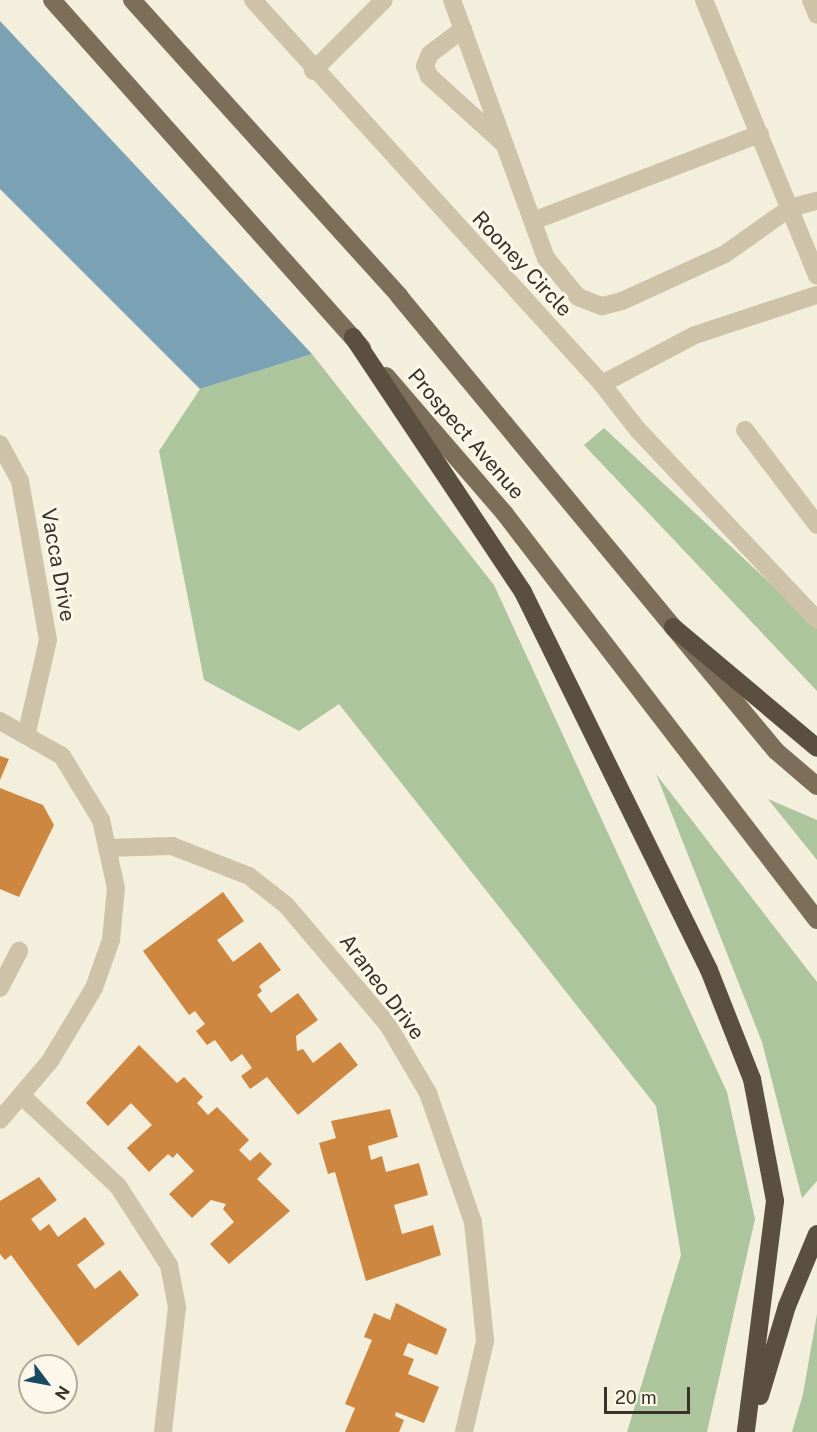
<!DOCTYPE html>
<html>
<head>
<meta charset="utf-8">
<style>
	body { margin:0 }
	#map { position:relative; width:817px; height:1432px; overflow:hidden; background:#f4efdd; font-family:"Public Sans",sans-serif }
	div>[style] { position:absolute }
	.green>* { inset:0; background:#acc59c }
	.water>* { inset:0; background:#7aa2b4 }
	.building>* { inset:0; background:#ce8741 }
	.minor>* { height:18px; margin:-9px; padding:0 9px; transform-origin:9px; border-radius:9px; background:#cec3a8 }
	.major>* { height:18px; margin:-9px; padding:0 9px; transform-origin:9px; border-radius:9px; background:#7d6e59 }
	.highway>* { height:18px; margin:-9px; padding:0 9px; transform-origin:9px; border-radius:9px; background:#5b4f3f }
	span { translate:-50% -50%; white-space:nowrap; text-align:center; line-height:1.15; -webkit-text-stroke:6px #fbf8ea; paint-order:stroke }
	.street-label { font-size:21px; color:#3a3229 }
	.north { position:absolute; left:18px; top:1354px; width:60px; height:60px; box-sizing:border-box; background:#fbf8ea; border:2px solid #aea99d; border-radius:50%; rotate:122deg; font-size:16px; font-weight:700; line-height:24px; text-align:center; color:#3a3229 }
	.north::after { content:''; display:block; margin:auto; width:21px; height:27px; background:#1b495f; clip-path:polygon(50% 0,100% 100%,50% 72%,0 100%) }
	.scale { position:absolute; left:604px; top:1387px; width:86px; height:27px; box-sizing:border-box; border:3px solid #3a3229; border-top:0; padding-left:8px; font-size:18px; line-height:21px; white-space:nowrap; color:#3a3229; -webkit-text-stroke:4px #fbf8ea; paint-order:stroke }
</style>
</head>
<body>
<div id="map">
	<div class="green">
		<i style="clip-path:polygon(312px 354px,494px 585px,727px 1092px,755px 1219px,707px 1432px,627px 1432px,681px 1255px,656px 1106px,339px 704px,299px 731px,204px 680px,159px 451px,200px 389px)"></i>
		<i style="clip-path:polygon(604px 428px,817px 627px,817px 691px,584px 445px)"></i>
		<i style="clip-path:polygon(656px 774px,817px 982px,817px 1181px,802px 1198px,762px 1042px)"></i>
		<i style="clip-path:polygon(768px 799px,817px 820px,817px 860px)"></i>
		<i style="clip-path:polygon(817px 1314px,817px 1432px,792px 1432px,803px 1394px)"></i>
	</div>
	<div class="water">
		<i style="clip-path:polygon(0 21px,312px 354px,200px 389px,0 189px)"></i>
	</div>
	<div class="building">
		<i style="clip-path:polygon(0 756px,9px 759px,0 780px)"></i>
		<i style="clip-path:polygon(0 788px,43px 805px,54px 825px,19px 897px,0 889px)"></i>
		<i style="clip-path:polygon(223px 892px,244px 921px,217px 940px,233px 962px,260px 942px,281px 970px,259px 986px,262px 991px,257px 995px,271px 1013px,298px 993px,318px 1020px,296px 1036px,297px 1051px,303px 1049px,313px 1063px,340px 1042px,358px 1065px,298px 1115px,267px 1077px,250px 1089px,241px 1076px,252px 1068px,242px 1054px,231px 1062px,215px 1040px,207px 1045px,196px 1031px,205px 1024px,195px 1011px,189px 1015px,143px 951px)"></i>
		<i style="clip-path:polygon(139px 1045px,177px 1083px,184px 1077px,203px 1097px,197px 1103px,208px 1115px,217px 1107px,249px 1140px,239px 1150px,250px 1161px,260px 1152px,272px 1164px,257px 1179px,290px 1211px,229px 1264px,210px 1244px,234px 1222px,223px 1209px,226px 1204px,211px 1200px,192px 1218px,169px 1194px,194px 1171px,177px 1153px,173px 1158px,168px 1154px,149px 1172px,127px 1148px,152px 1125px,131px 1103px,108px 1126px,86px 1103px)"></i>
		<i style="clip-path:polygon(390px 1109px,398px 1137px,368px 1146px,371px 1160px,382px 1156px,386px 1172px,419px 1163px,428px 1195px,394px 1205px,402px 1234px,433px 1225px,441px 1255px,366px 1281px,335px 1172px,328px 1174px,319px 1143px,336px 1138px,331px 1121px)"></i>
		<i style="clip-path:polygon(39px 1177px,57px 1200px,31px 1219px,40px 1231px,49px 1224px,58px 1237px,85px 1217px,105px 1244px,77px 1265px,95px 1289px,120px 1270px,139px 1295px,78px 1346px,11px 1255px,5px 1260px,0 1254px,0 1201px)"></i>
		<i style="clip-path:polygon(396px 1303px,447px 1329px,437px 1355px,408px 1343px,403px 1355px,414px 1359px,408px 1374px,439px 1387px,424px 1423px,396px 1412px,395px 1416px,404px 1420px,399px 1432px,345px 1432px,355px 1408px,345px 1404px,372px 1340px,364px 1337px,374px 1313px,390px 1320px)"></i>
	</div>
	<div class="minor">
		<i style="left:253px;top:0;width:519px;rotate:47.73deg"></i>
		<i style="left:602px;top:384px;width:105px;rotate:-27.8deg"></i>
		<i style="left:695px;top:335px;width:128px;rotate:-18.2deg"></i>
		<i style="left:452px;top:0;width:275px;rotate:70deg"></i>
		<i style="left:546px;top:258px;width:50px;rotate:50.6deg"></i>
		<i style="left:578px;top:297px;width:26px;rotate:21deg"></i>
		<i style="left:602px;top:306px;width:21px;rotate:-14deg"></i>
		<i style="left:622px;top:301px;width:113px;rotate:-24.5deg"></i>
		<i style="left:725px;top:254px;width:80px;rotate:-35.3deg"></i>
		<i style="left:790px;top:208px;width:28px;rotate:-15deg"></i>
		<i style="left:704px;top:0;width:298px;rotate:67.7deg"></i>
		<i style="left:811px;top:0;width:16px;rotate:68deg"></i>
		<i style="left:463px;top:29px;width:41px;rotate:142.9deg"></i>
		<i style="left:430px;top:54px;width:13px;rotate:113deg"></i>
		<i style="left:425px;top:66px;width:11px;rotate:68deg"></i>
		<i style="left:429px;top:76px;width:101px;rotate:42.2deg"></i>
		<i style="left:313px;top:71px;width:100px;rotate:-45deg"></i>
		<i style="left:533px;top:221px;width:243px;rotate:-21deg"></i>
		<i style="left:602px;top:384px;width:58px;rotate:52deg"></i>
		<i style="left:638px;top:430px;width:261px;rotate:46.7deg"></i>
		<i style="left:745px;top:430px;width:119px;rotate:52.8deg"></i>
		<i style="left:0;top:444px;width:42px;rotate:61.6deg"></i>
		<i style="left:20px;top:481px;width:161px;rotate:80deg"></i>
		<i style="left:48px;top:640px;width:94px;rotate:102.9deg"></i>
		<i style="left:0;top:721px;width:71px;rotate:29.4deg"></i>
		<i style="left:62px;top:756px;width:75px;rotate:58.6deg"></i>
		<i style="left:101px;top:820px;width:70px;rotate:77.6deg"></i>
		<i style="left:116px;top:888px;width:52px;rotate:95.5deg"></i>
		<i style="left:111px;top:940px;width:51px;rotate:109.5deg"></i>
		<i style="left:94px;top:988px;width:85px;rotate:121.1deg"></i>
		<i style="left:50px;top:1061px;width:77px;rotate:130.3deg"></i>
		<i style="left:107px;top:848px;width:65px;rotate:-1.8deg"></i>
		<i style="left:172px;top:846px;width:83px;rotate:21.3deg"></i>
		<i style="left:249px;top:876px;width:47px;rotate:38.1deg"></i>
		<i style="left:286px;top:905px;width:157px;rotate:49.6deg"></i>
		<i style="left:388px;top:1025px;width:79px;rotate:59.5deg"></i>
		<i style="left:428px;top:1093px;width:137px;rotate:70.8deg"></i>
		<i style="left:473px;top:1222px;width:120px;rotate:84.2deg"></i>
		<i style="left:485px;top:1341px;width:93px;rotate:103deg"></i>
		<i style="left:0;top:988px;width:42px;rotate:-62.8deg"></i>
		<i style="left:22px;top:1096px;width:132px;rotate:43.2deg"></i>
		<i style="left:118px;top:1186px;width:94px;rotate:57.2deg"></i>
		<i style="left:169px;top:1265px;width:43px;rotate:79.2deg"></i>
		<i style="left:177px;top:1307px;width:126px;rotate:96.4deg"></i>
	</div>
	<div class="major">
		<i style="left:52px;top:0;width:466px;rotate:48.3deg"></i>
		<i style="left:132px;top:0;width:399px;rotate:47.9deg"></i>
		<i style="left:399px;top:296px;width:591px;rotate:50.36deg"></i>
		<i style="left:776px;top:751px;width:54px;rotate:40.5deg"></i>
		<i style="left:386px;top:376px;width:182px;rotate:49.2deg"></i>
		<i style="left:505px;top:514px;width:512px;rotate:52.46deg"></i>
	</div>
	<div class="highway">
		<i style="left:353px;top:337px;width:306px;rotate:56.3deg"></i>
		<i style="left:523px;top:592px;width:421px;rotate:63.8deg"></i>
		<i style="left:709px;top:970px;width:117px;rotate:68.5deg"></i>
		<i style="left:752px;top:1079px;width:124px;rotate:79.3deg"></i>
		<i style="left:775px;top:1201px;width:233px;rotate:97.2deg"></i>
		<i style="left:673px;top:627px;width:188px;rotate:40deg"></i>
		<i style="left:760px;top:1396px;width:94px;rotate:-73.3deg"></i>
		<i style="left:787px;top:1306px;width:78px;rotate:-67.4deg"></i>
	</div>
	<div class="street-label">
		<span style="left:522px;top:264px;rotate:47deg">Rooney Circle</span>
		<span style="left:466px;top:434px;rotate:49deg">Prospect Avenue</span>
		<span style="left:58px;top:565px;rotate:80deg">Vacca Drive</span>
		<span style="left:382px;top:987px;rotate:53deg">Araneo Drive</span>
	</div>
	<div class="north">N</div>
	<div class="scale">20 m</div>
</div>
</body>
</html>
